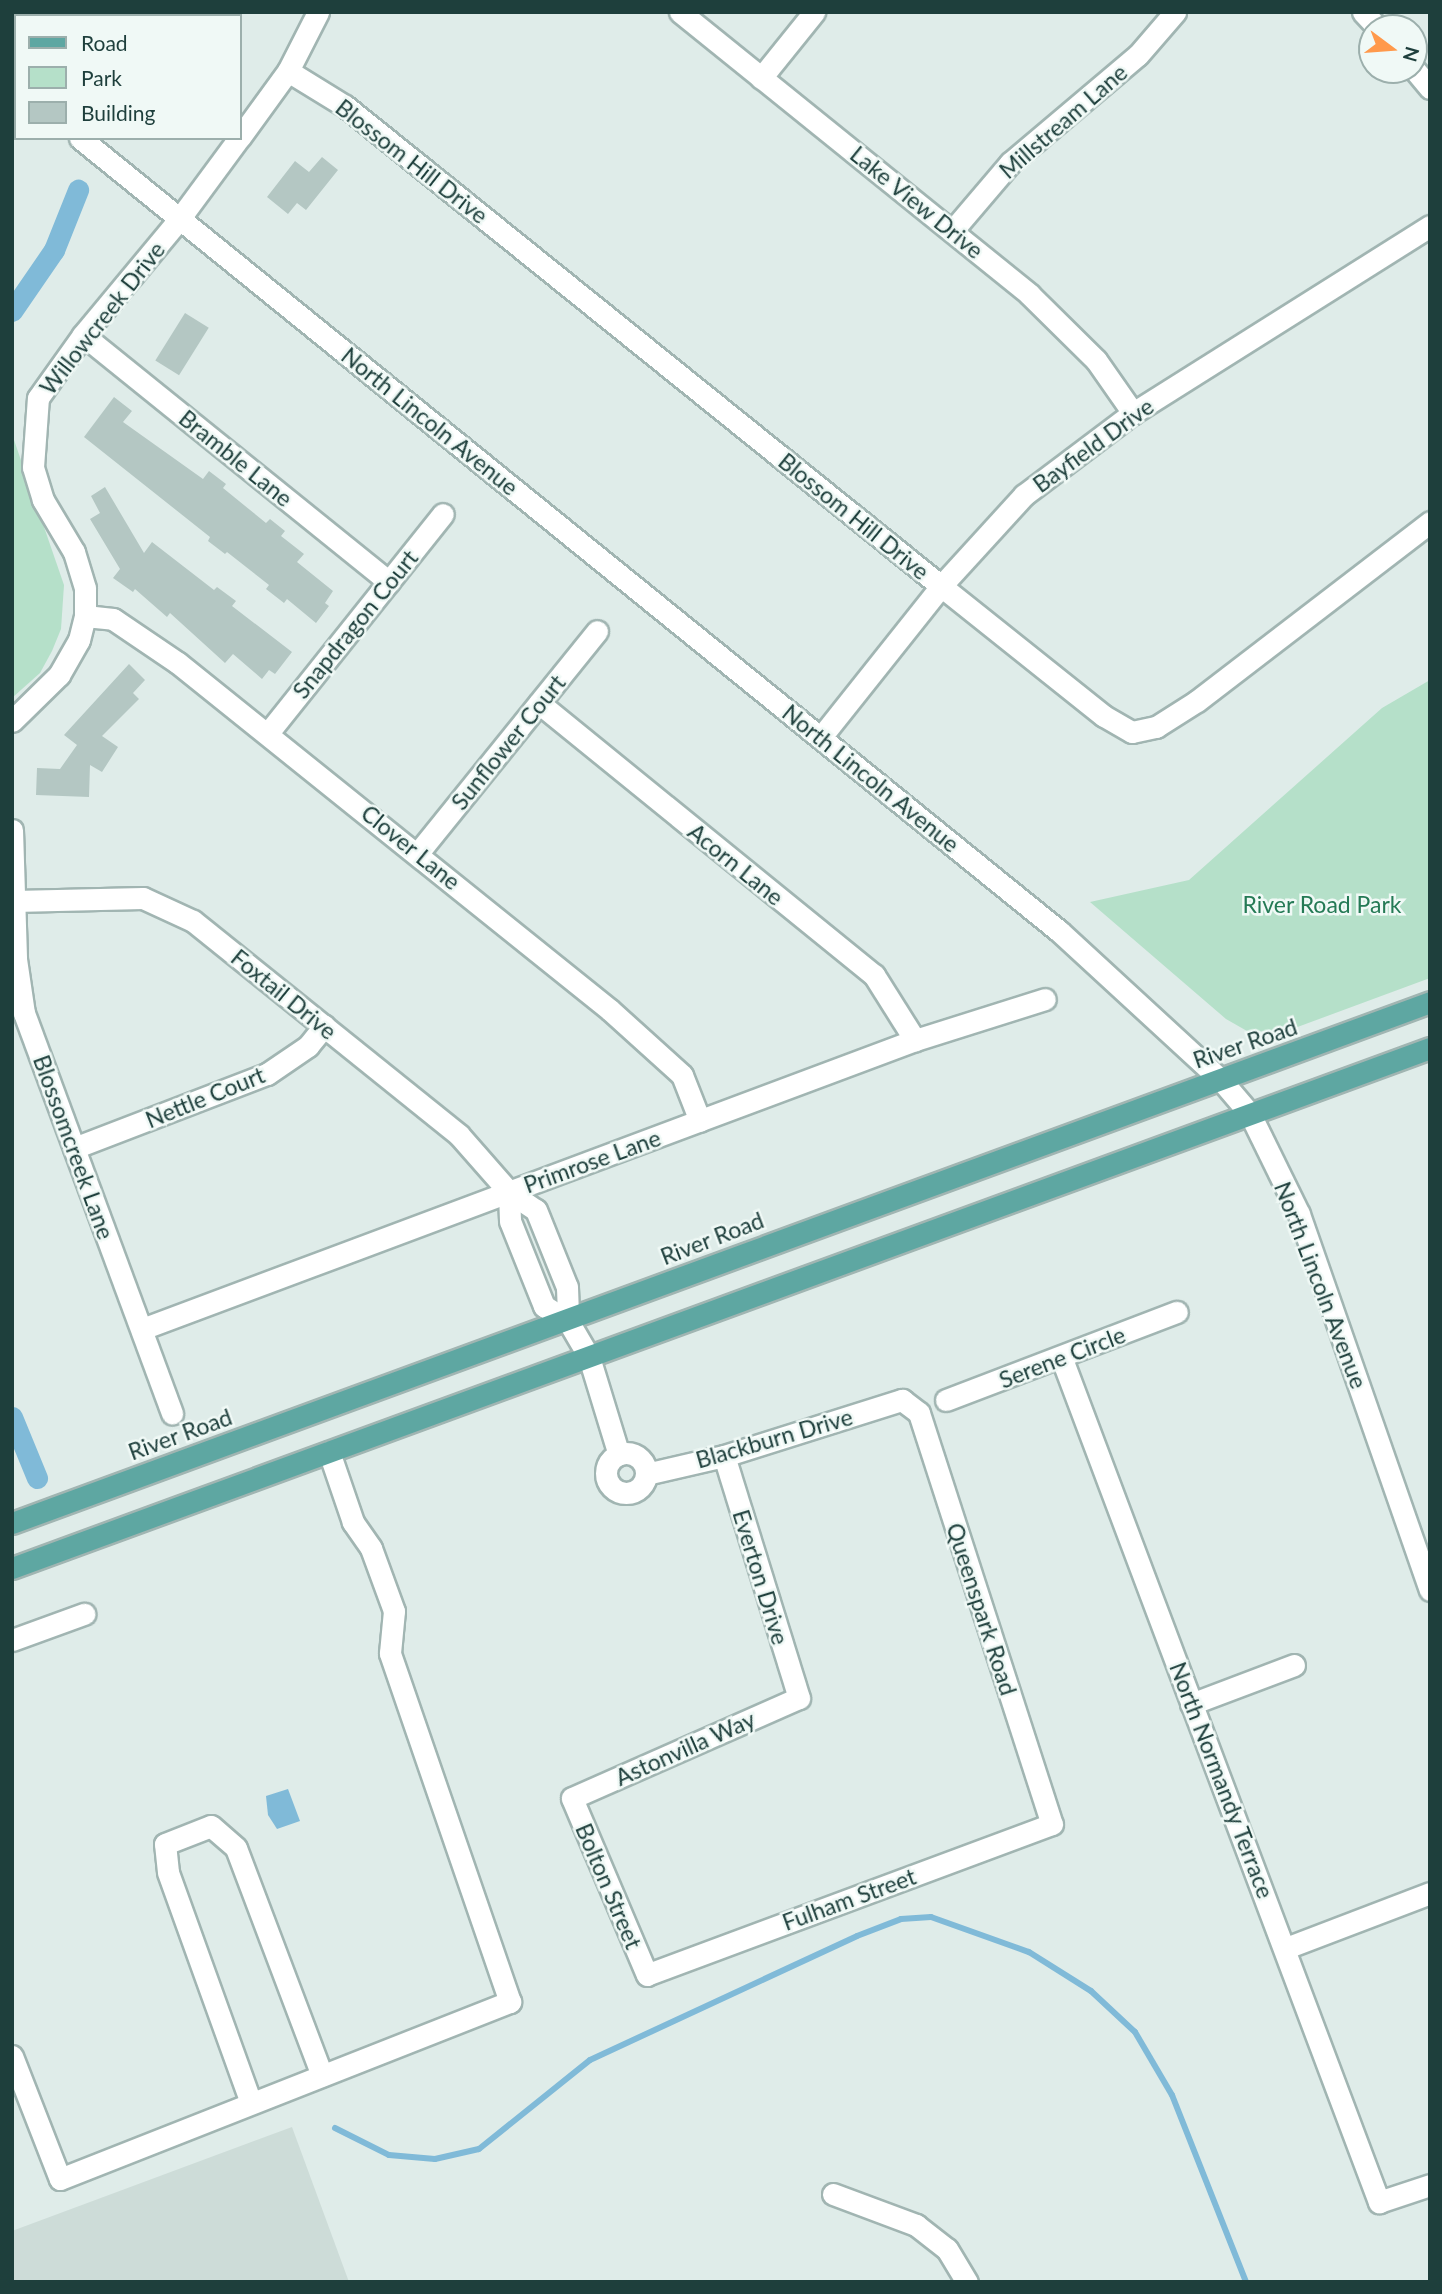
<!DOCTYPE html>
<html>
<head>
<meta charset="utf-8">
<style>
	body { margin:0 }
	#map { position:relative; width:1442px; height:2294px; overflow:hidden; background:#dfece9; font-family:Lato,sans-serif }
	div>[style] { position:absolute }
	.built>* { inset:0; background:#cddcd8 }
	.green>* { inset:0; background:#b5e0c9 }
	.water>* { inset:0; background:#80bad8 }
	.stream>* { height:6px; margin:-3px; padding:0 3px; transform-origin:3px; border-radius:3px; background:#80bad8 }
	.canal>* { height:21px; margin:-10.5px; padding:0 10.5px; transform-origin:10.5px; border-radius:10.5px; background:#80bad8 }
	.building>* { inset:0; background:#b4c7c3; transform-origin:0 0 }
	.roads { filter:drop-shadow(2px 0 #a1b5b2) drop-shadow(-2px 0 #a1b5b2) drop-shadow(0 2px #a1b5b2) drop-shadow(0 -2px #a1b5b2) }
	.minor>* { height:21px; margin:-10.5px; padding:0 10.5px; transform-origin:10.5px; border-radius:10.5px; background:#fff }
	.minor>.ring { margin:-10.5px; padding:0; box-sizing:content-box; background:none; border:21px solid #fff; border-radius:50% }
	.secondary>* { height:21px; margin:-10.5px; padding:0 10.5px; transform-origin:10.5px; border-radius:10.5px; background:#fff }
	.primary>* { height:21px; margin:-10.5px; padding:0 10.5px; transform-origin:10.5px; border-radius:10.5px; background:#5ea7a2 }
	span { translate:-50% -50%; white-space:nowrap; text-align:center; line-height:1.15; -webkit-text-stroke:5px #f0f9f6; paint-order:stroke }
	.street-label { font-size:23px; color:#1e3f3c }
	.park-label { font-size:23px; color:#247a55 }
	.frame { position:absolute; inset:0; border:14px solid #1e3f3c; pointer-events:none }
	.legend { position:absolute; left:14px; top:14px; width:228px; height:126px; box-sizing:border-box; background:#f0f9f6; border:2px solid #9cafac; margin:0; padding:9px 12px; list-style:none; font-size:21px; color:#1e3f3c }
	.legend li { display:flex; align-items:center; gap:14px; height:35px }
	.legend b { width:35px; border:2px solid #9cafac }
	.north { position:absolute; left:1358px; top:14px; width:70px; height:70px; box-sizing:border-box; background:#f0f9f6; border:2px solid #9cafac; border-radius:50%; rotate:106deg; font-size:19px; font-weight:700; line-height:28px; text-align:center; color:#1e3f3c }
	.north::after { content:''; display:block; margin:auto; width:24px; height:32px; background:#ff994b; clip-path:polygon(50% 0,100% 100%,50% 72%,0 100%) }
</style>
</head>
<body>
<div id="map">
	<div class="built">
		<i style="clip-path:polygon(292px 2127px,349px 2282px,12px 2282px,12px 2231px)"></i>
	</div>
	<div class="green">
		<i style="clip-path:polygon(14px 440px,64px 585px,61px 629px,52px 651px,40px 673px,12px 698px)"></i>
		<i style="clip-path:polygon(1430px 680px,1430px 978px,1284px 1032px,1247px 1031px,1226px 1019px,1090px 902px,1189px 880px,1382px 708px)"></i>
	</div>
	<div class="water">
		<i style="clip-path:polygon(32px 12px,156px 12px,35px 16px)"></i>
		<i style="clip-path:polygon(288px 1789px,300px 1821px,277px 1829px,268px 1815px,266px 1796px)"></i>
	</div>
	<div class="stream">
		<i style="left:335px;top:2128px;width:60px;rotate:26.6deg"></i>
		<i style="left:389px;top:2155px;width:46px;rotate:5deg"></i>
		<i style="left:435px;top:2159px;width:45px;rotate:-12.8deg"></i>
		<i style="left:479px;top:2149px;width:142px;rotate:-38.7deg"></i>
		<i style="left:590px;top:2060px;width:294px;rotate:-24.9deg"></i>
		<i style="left:857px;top:1936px;width:47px;rotate:-21.1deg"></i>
		<i style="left:901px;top:1919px;width:30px;rotate:-4deg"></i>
		<i style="left:931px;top:1917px;width:104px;rotate:19.7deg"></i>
		<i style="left:1029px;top:1952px;width:73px;rotate:32.2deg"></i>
		<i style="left:1091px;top:1991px;width:60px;rotate:43deg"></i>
		<i style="left:1135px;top:2032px;width:73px;rotate:59.6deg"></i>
		<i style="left:1172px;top:2095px;width:201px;rotate:68.4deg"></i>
	</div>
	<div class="canal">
		<i style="left:12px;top:311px;width:74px;rotate:-55.5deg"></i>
		<i style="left:54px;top:250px;width:65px;rotate:-68.2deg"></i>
		<i style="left:12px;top:1417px;width:66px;rotate:67.7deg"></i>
	</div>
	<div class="building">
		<i style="clip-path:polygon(322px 157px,338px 170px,306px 210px,297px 203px,288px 214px,267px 197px,295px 161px,309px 172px)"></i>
		<i style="left:185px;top:313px;width:28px;height:56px;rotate:32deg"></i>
		<i style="clip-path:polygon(114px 397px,132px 411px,123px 422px,203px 479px,209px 471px,226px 484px,223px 488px,266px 523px,270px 519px,285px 531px,281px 536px,304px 554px,297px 562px,333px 591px,325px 603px,329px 606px,316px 623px,287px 599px,284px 603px,266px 589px,269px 585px,227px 552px,225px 554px,208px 541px,210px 537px,84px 437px)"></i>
		<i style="clip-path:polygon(105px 487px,144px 553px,152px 542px,214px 590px,217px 587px,236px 601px,232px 606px,292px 652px,275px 674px,269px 670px,262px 679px,233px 654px,225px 663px,170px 613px,167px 617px,135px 589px,133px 592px,113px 578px,120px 569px,90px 519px,100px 513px,91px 496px)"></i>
		<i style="clip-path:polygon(129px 664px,145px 680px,133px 693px,139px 699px,102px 736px,118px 747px,102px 772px,90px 765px,89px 797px,36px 795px,37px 768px,60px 769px,77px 745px,64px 735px)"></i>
	</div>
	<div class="roads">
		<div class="minor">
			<i style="left:680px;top:12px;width:449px;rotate:38.9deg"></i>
			<i style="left:1029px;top:294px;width:94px;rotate:44.6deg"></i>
			<i style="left:1096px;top:360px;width:65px;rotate:55.1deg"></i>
			<i style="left:1363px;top:12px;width:22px;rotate:47deg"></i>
			<i style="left:1414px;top:69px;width:25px;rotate:50deg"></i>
			<i style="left:288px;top:71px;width:67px;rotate:31.6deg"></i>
			<i style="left:345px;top:106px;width:765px;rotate:38.85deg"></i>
			<i style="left:941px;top:586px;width:208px;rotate:38.6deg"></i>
			<i style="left:1104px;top:716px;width:32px;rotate:30deg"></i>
			<i style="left:1132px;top:732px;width:25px;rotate:-12deg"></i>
			<i style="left:1156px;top:727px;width:49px;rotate:-32.4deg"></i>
			<i style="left:1197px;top:701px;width:294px;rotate:-37.5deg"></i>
			<i style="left:761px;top:78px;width:85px;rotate:-51.2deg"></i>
			<i style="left:240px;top:137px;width:82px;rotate:-54deg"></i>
			<i style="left:288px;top:71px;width:66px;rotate:-63deg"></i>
			<i style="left:953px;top:230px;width:88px;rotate:-49.6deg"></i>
			<i style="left:1010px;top:163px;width:167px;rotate:-40.2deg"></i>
			<i style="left:1138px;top:55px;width:57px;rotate:-49.3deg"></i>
			<i style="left:83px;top:335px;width:393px;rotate:38.9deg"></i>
			<i style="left:85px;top:616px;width:28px;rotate:6deg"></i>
			<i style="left:113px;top:619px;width:78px;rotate:34.1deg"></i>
			<i style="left:178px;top:663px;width:554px;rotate:38.77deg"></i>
			<i style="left:610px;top:1010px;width:97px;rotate:42.1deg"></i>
			<i style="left:682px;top:1075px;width:49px;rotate:68.6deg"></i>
			<i style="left:539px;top:703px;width:432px;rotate:39.1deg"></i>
			<i style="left:874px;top:975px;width:77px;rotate:57.8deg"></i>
			<i style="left:12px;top:721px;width:66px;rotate:-44.4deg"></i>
			<i style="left:59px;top:675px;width:40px;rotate:-60.3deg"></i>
			<i style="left:79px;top:640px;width:25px;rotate:-76deg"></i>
			<i style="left:85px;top:616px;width:28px;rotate:-90deg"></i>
			<i style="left:85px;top:588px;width:38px;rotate:-107deg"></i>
			<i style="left:74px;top:552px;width:61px;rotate:-120.8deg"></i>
			<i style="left:43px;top:500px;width:34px;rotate:-107deg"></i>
			<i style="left:33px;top:467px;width:69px;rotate:-85.9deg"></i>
			<i style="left:38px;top:398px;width:77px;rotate:-54.5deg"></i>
			<i style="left:83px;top:335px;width:152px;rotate:-50.3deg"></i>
			<i style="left:180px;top:218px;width:99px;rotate:-53.6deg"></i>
			<i style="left:268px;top:733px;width:280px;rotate:-51.4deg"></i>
			<i style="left:821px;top:737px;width:193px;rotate:-51.5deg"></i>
			<i style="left:941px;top:586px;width:123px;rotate:-47.6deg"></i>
			<i style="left:1024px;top:495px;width:136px;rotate:-37deg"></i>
			<i style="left:1133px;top:413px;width:351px;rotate:-32.2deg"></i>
			<i style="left:12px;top:830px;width:129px;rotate:88.2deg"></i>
			<i style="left:16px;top:959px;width:55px;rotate:81.6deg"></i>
			<i style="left:24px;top:1013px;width:427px;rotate:69.7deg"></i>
			<i style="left:418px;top:853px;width:285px;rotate:-51.1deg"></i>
			<i style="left:14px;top:901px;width:129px;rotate:-1.3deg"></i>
			<i style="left:143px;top:898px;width:55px;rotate:24.7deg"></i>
			<i style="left:193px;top:921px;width:341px;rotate:38.8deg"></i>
			<i style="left:459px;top:1135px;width:76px;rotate:48.7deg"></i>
			<i style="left:509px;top:1192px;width:32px;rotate:34deg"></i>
			<i style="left:536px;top:1210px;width:83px;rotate:68.1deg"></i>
			<i style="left:567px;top:1287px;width:34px;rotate:88deg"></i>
			<i style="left:74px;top:1148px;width:207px;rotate:-21deg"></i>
			<i style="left:267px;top:1074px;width:50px;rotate:-34.3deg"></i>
			<i style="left:308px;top:1046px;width:26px;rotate:-51deg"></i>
			<i style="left:509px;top:1192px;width:29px;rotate:88deg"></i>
			<i style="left:510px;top:1221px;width:92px;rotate:68.2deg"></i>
			<i style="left:544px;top:1306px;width:28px;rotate:32deg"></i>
			<i style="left:568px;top:1321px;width:42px;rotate:59.7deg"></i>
			<i style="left:589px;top:1357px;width:102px;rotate:73deg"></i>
			<i style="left:142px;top:1329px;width:825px;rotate:-20.5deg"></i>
			<i style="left:915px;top:1040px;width:136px;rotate:-17.5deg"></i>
			<i style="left:1062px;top:1359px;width:901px;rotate:69.39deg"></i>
			<i style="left:1379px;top:2202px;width:54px;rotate:-18.4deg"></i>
			<i style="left:946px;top:1400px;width:247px;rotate:-20.9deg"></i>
			<i class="ring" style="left:606px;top:1453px;width:19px;height:19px"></i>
			<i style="left:646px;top:1474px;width:80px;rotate:-13deg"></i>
			<i style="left:724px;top:1456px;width:187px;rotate:-17.5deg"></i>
			<i style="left:902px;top:1400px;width:21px;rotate:37deg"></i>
			<i style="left:919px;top:1413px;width:432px;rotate:72.1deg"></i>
			<i style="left:1052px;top:1824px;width:432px;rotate:159.6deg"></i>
			<i style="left:647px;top:1975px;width:192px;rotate:-113deg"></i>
			<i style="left:572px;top:1798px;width:248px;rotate:-23.8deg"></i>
			<i style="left:799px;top:1698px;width:253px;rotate:-107.2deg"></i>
			<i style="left:12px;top:1640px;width:77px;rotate:-19.9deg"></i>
			<i style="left:1191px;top:1704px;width:110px;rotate:-20.7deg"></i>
			<i style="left:1286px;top:1948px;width:154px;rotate:-20.9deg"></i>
			<i style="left:12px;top:2056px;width:132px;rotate:68.7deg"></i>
			<i style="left:60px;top:2179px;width:484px;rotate:-21.5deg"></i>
			<i style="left:510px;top:2002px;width:369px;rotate:-109deg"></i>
			<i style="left:390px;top:1653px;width:42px;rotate:-84.6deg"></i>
			<i style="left:394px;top:1611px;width:67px;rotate:-110.1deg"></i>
			<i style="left:371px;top:1548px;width:32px;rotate:-125deg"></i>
			<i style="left:353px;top:1522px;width:74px;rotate:-108.9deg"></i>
			<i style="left:251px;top:2103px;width:245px;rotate:-109.8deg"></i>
			<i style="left:168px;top:1872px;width:28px;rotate:-96deg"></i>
			<i style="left:165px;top:1844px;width:49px;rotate:-21.4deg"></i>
			<i style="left:211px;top:1826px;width:33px;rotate:41deg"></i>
			<i style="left:236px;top:1848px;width:243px;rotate:69.3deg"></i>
			<i style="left:833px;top:2194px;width:89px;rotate:20.5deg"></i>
			<i style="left:916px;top:2225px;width:39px;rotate:38deg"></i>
			<i style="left:947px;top:2249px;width:39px;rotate:59deg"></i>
		</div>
		<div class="secondary">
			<i style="left:12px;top:83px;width:5px;rotate:37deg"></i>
			<i style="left:80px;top:138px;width:1260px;rotate:39.01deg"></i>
			<i style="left:1059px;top:931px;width:220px;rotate:42.6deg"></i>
			<i style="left:1221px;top:1080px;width:45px;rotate:49.5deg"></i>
			<i style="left:1250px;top:1114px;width:111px;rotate:63.9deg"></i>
			<i style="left:1299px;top:1214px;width:398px;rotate:70.8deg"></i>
		</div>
		<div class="primary">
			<i style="left:12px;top:1523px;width:1511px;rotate:-20.17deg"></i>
			<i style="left:12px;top:1568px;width:1510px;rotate:-20.14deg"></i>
		</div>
	</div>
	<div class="street-label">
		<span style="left:1063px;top:121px;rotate:-41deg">Millstream Lane</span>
		<span style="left:412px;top:161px;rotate:38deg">Blossom Hill Drive</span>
		<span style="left:917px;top:202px;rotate:39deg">Lake View Drive</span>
		<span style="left:102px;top:318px;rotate:-52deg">Willowcreek Drive</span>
		<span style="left:430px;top:421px;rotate:39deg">North Lincoln Avenue</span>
		<span style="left:1093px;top:445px;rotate:-36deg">Bayfield Drive</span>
		<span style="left:236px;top:458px;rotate:39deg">Bramble Lane</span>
		<span style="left:854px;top:516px;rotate:39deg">Blossom Hill Drive</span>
		<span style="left:355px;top:624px;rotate:-51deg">Snapdragon Court</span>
		<span style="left:508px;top:742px;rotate:-51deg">Sunflower Court</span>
		<span style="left:871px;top:778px;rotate:39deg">North Lincoln Avenue</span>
		<span style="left:411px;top:847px;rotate:39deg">Clover Lane</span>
		<span style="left:736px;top:864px;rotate:39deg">Acorn Lane</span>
		<span style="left:284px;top:994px;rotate:39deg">Foxtail Drive</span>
		<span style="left:1245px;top:1043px;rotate:-19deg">River Road</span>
		<span style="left:205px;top:1097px;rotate:-22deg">Nettle Court</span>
		<span style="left:74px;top:1147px;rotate:70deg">Blossomcreek Lane</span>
		<span style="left:592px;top:1161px;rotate:-20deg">Primrose Lane</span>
		<span style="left:712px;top:1238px;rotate:-21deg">River Road</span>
		<span style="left:1321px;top:1285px;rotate:69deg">North Lincoln Avenue</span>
		<span style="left:1062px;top:1357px;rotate:-21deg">Serene Circle</span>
		<span style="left:180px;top:1434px;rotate:-20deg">River Road</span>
		<span style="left:774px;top:1438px;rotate:-16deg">Blackburn Drive</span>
		<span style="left:761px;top:1577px;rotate:73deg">Everton Drive</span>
		<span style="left:982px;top:1609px;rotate:72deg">Queenspark Road</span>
		<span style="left:685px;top:1748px;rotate:-24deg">Astonvilla Way</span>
		<span style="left:1222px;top:1780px;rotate:69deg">North Normandy Terrace</span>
		<span style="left:609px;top:1886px;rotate:67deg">Bolton Street</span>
		<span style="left:849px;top:1899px;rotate:-20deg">Fulham Street</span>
	</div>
	<div class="park-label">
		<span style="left:1322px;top:904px">River Road Park</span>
	</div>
	<div class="frame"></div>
	<ul class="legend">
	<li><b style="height:9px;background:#5ea7a2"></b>Road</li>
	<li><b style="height:19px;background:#b5e0c9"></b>Park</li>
	<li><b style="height:19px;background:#b4c7c3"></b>Building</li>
	</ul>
	<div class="north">N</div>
</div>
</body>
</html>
